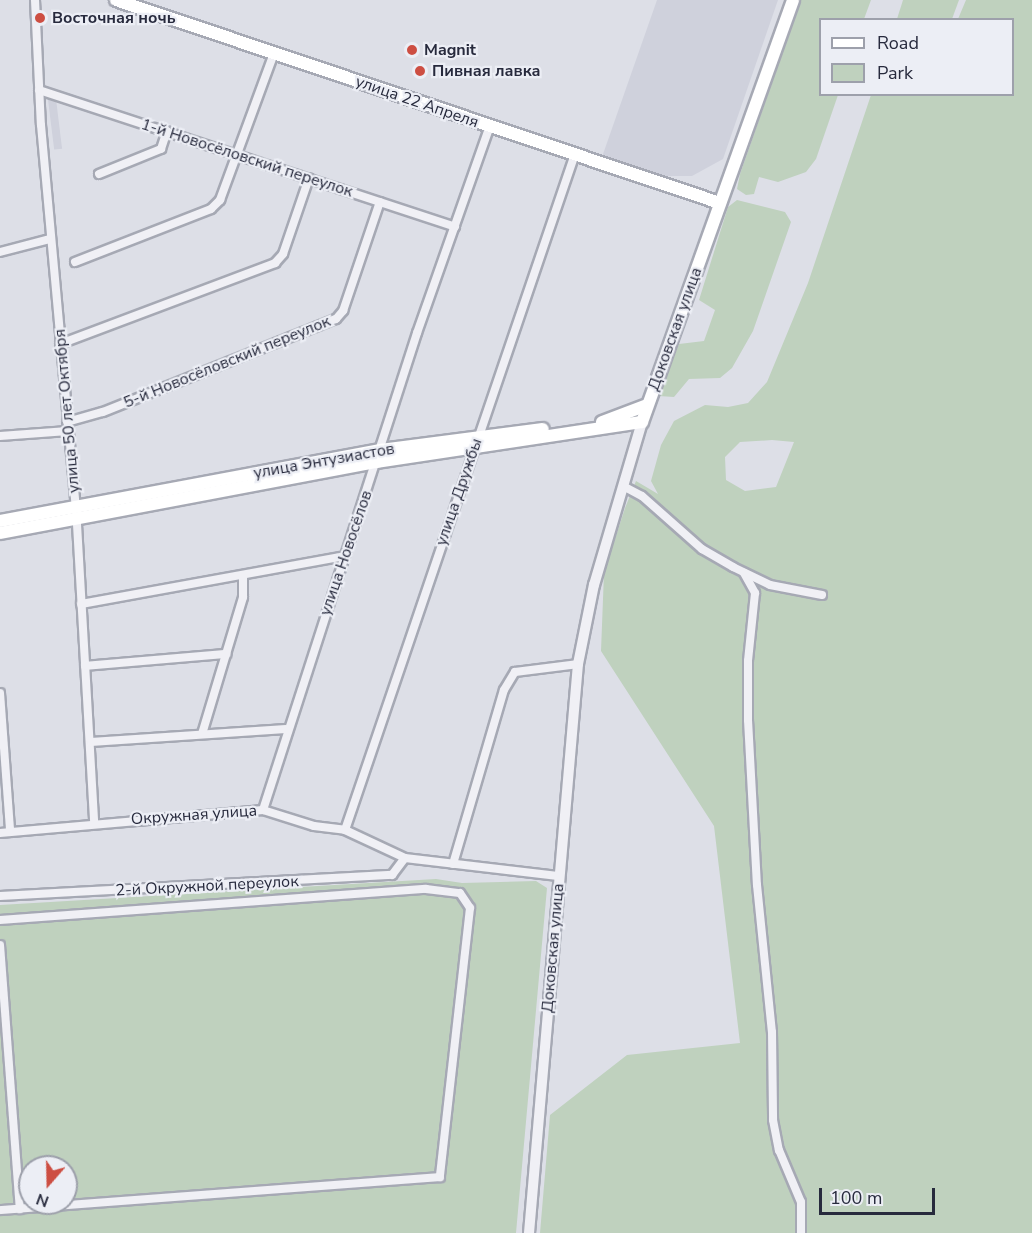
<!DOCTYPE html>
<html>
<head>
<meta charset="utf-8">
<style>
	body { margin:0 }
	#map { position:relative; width:1032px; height:1233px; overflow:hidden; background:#dddfe7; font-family:"Nunito Sans",sans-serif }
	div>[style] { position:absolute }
	.built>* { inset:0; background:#cfd1dc; transform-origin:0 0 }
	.green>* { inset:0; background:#bfd1be }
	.roads { filter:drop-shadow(2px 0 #a6a9b4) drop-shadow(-2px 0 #a6a9b4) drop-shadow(0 2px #a6a9b4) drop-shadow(0 -2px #a6a9b4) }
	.minor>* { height:8px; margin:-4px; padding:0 4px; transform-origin:4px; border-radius:4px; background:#f0f0f5 }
	.tertiary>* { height:10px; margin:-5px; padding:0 5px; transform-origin:5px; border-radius:5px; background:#f0f0f5 }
	.secondary>* { height:12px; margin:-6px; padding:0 6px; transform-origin:6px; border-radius:6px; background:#fff }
	.dots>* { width:16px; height:16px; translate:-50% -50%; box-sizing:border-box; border:3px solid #eceef5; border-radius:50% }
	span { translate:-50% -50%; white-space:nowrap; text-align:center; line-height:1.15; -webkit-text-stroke:4.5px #eceef5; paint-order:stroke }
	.poi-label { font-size:16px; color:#272a3d; font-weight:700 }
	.left { translate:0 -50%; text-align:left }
	.street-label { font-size:16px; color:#272a3d }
	.legend { position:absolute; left:819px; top:18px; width:195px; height:78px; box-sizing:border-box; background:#eceef5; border:2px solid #9da0ab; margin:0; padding:8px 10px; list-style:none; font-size:18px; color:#272a3d }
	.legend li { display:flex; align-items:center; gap:12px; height:30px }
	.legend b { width:30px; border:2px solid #9da0ab }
	.north { position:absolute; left:18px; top:1155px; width:60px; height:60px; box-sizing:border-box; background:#eceef5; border:2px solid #9da0ab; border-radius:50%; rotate:200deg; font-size:16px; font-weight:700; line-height:24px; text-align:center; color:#272a3d }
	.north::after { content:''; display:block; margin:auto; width:21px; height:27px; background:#cd4e42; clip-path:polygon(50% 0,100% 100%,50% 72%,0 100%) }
	.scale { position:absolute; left:819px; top:1188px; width:116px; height:27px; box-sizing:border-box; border:3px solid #272a3d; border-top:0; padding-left:8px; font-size:18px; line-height:21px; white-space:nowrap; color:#272a3d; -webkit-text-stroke:4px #eceef5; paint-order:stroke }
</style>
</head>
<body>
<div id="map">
	<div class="built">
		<i style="clip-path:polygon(657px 0,778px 0,723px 159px,692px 176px,663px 176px,602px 157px)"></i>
		<i style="left:56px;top:99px;width:50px;height:8px;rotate:83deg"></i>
	</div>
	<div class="green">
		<i style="clip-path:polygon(801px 0,871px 0,864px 19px,820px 20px,820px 94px,838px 95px,816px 159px,806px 172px,778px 182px,759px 177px,754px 194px,746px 195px,737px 189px,740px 174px)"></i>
		<i style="clip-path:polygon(903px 0,959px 0,952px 19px,897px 19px)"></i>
		<i style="clip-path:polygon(evenodd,966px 0,1032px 0,1032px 1233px,540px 1233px,550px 1115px,627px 1055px,740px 1043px,714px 826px,601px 651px,604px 573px,625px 508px,636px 481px,658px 494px,651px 481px,661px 445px,674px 421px,705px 405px,728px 407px,748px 403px,767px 382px,808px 283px,871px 95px,1012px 94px,1012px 20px,958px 19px,966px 0,772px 440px,794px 442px,776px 487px,745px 491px,726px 480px,725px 457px,740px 442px,772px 440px)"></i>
		<i style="clip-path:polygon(737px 200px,785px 212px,791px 222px,753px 331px,732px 368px,720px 378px,689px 379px,674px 397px,659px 396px,679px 344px,704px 341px,715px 310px,699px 300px,728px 207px)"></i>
		<i style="clip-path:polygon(evenodd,436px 879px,462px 883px,536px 881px,547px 888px,516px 1233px,0 1233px,0 905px,436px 879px,30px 1167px,66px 1167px,66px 1203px,30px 1203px,30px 1167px)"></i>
	</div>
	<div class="roads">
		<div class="minor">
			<i style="left:35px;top:0;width:125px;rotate:87.3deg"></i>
			<i style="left:41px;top:125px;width:384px;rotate:84.8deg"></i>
			<i style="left:76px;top:507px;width:317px;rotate:86.7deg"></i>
			<i style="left:39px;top:90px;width:438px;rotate:18.2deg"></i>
			<i style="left:99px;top:174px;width:67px;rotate:-22deg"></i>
			<i style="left:161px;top:149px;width:19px;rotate:-72deg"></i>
			<i style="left:0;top:252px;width:52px;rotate:-14.6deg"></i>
			<i style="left:75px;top:262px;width:146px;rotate:-21.3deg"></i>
			<i style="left:211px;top:209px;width:13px;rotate:-45deg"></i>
			<i style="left:220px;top:200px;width:157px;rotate:-69.8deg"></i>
			<i style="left:60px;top:344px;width:230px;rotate:-20.6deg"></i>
			<i style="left:275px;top:263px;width:12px;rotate:-48deg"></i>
			<i style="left:283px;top:254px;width:80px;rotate:-71.1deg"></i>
			<i style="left:67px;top:422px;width:37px;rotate:-16deg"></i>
			<i style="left:103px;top:412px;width:251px;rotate:-21.8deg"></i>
			<i style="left:336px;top:319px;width:11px;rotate:-49deg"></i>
			<i style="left:343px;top:311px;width:115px;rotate:-71.3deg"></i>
			<i style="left:0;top:436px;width:68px;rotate:-4.2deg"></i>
			<i style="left:623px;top:486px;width:21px;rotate:28deg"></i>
			<i style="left:642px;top:496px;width:80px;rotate:41.5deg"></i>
			<i style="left:702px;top:549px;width:36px;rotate:30deg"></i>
			<i style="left:733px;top:567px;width:41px;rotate:25.9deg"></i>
			<i style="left:770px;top:585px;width:53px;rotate:10.9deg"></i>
			<i style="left:744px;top:573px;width:23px;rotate:61deg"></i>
			<i style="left:755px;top:593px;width:68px;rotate:95.9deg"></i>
			<i style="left:748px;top:661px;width:59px;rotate:90deg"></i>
			<i style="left:748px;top:720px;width:165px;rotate:86.9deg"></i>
			<i style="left:757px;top:885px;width:148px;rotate:84.2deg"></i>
			<i style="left:772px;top:1032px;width:88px;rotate:89.3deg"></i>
			<i style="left:773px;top:1120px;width:31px;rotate:79deg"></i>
			<i style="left:779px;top:1150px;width:56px;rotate:67.1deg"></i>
			<i style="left:801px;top:1202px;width:31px;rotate:90deg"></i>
			<i style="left:81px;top:604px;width:268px;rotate:-10.3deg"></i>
			<i style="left:85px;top:666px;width:142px;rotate:-4.9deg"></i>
			<i style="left:0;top:693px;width:137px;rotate:85.8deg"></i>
			<i style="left:202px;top:734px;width:143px;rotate:-73.3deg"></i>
			<i style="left:243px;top:597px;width:21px;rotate:-90deg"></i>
			<i style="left:91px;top:742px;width:195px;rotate:-3.8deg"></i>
			<i style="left:263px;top:810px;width:501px;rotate:-72.11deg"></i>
			<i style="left:417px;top:333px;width:219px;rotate:-70.6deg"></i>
			<i style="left:345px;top:830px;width:714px;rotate:-71.21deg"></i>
			<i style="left:0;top:833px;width:264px;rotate:-5deg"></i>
			<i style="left:263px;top:810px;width:53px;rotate:17.4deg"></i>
			<i style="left:314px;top:826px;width:31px;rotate:7deg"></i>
			<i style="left:345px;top:830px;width:66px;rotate:25deg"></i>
			<i style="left:405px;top:858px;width:154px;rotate:6.7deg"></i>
			<i style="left:453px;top:864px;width:181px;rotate:-73.7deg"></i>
			<i style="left:504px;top:690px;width:21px;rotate:-59deg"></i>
			<i style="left:515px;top:672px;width:64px;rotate:-7.2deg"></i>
			<i style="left:0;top:896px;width:393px;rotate:-3.1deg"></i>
			<i style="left:392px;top:875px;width:21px;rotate:-53deg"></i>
			<i style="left:0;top:920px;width:427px;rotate:-4.2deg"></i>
			<i style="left:426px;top:889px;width:34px;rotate:7deg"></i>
			<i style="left:460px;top:893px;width:18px;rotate:56deg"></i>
			<i style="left:470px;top:908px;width:271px;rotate:96.4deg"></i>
			<i style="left:440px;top:1177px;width:441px;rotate:175.7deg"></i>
			<i style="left:0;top:945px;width:265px;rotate:85.7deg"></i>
		</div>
		<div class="tertiary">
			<i style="left:529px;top:1233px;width:571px;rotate:-85.08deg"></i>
			<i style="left:578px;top:664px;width:81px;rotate:-78.6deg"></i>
			<i style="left:594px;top:585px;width:170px;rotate:-73.6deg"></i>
		</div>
		<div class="secondary">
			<i style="left:116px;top:0;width:637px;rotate:18.58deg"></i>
			<i style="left:602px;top:422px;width:48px;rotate:-20.7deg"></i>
			<i style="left:0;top:521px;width:388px;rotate:-10.6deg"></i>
			<i style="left:381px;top:450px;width:163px;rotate:-7.4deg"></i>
			<i style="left:0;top:533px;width:384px;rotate:-10.7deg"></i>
			<i style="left:377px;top:462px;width:268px;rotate:-8.6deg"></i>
			<i style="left:642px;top:422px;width:448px;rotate:-70.3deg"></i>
		</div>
	</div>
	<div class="dots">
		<i style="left:40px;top:18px;background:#cd4e42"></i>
		<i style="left:412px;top:50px;background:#cd4e42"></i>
		<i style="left:420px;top:71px;background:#cd4e42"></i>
	</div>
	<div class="poi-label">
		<span class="left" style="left:52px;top:18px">Восточная ночь</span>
		<span class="left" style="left:424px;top:50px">Magnit</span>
		<span class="left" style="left:432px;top:71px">Пивная лавка</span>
	</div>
	<div class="street-label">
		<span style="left:417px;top:102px;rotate:19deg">улица 22 Апреля</span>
		<span style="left:247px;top:158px;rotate:18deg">1-й Новосёловский переулок</span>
		<span style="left:675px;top:329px;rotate:-70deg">Доковская улица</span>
		<span style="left:227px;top:362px;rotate:-22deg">5-й Новосёловский переулок</span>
		<span style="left:67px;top:411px;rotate:-95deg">улица 50 лет Октября</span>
		<span style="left:324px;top:461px;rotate:-10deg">улица Энтузиастов</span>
		<span style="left:459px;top:492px;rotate:-71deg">улица Дружбы</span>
		<span style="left:346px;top:553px;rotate:-71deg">улица Новосёлов</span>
		<span style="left:194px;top:815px;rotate:-4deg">Окружная улица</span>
		<span style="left:207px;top:886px;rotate:-3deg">2-й Окружной переулок</span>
		<span style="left:553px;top:948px;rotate:-85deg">Доковская улица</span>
	</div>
	<ul class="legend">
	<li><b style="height:8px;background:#fff"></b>Road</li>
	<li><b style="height:16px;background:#bfd1be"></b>Park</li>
	</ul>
	<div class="north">N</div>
	<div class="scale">100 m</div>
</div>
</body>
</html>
